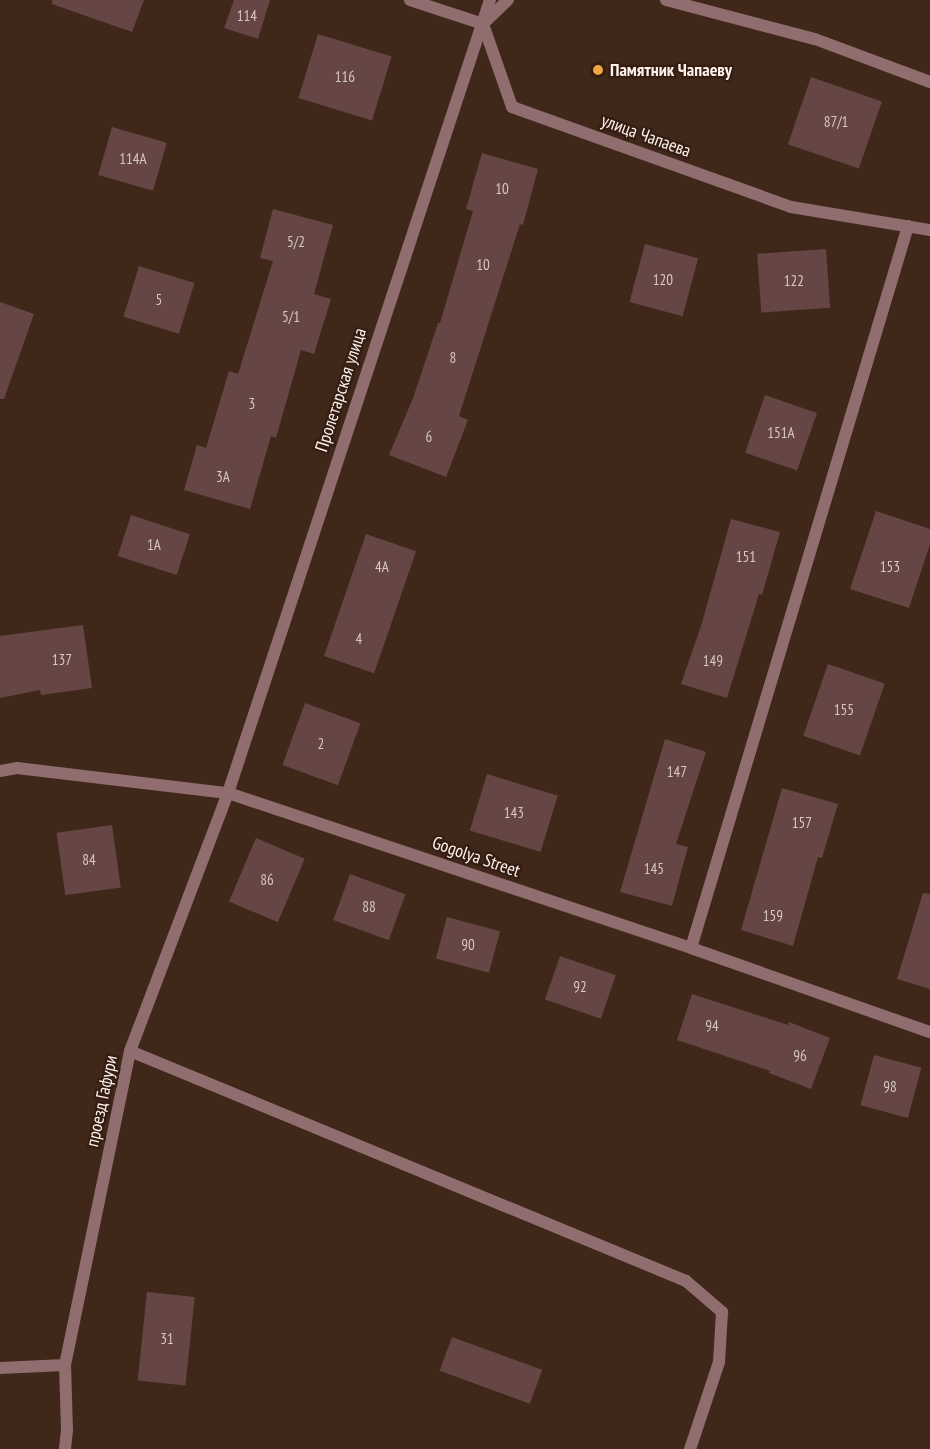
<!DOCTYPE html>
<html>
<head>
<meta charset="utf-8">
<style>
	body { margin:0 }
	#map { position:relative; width:930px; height:1449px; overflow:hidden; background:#3f271a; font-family:"PT Sans Narrow",sans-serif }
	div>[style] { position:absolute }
	.building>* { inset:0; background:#654645; transform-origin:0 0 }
	.lane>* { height:12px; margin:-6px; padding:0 6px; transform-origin:6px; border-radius:6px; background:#906d6e }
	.street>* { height:12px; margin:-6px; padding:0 6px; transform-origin:6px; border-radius:6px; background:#906d6e }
	.dots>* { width:16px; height:16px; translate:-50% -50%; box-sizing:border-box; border:3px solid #351d11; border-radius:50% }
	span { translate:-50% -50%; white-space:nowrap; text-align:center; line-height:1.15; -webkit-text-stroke:4.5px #351d11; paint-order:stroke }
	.number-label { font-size:15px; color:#d7c8c4 }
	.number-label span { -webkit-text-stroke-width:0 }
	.poi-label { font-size:18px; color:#fdf3ee; font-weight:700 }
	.left { translate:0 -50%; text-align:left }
	.street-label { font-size:18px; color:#fdf3ee }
</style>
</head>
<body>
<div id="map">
	<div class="building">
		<i style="clip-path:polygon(52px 0,144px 0,132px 32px,52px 4px)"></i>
		<i style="clip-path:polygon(234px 0,270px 0,258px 39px,224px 28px)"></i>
		<i style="left:318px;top:34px;width:77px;height:67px;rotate:17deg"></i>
		<i style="left:811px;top:77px;width:75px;height:71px;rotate:19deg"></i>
		<i style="left:112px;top:127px;width:57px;height:50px;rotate:16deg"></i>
		<i style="clip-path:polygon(482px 153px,538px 169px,523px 225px,520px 224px,459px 416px,468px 420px,446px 477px,389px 455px,413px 398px,438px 323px,440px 323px,473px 211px,466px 209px)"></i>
		<i style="clip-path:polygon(273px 209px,333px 225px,314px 294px,331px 299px,314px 354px,301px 350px,276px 438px,271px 436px,250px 509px,184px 490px,197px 445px,206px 448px,229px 371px,238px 374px,273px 261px,260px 258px)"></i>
		<i style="left:645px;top:244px;width:55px;height:60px;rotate:15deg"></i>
		<i style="left:826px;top:249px;width:59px;height:69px;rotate:86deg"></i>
		<i style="left:139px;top:266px;width:58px;height:53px;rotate:17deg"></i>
		<i style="clip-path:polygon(0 302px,34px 314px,4px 399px,0 399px)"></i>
		<i style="left:765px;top:395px;width:55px;height:61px;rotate:19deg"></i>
		<i style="clip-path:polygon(876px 511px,930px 529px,930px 544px,909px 608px,850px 589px)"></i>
		<i style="left:131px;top:515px;width:62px;height:43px;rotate:18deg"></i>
		<i style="clip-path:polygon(731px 519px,780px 532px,762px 595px,759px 594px,727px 698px,681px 684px,701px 626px)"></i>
		<i style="left:366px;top:534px;width:53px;height:129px;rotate:19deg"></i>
		<i style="clip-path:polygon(83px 625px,92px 688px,41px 695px,40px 690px,0 698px,0 636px)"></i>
		<i style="left:828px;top:664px;width:60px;height:76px;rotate:19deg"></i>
		<i style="left:305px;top:703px;width:59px;height:66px;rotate:20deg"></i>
		<i style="clip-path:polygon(665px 739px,706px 752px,676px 844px,688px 847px,672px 906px,620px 892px)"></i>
		<i style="left:487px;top:774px;width:74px;height:59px;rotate:17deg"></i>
		<i style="clip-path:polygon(782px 788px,838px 804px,822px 858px,818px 857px,793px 946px,741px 930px)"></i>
		<i style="left:112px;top:825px;width:63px;height:56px;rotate:82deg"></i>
		<i style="left:256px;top:838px;width:53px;height:69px;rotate:23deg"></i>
		<i style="left:350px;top:874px;width:59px;height:49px;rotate:20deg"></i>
		<i style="clip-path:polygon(923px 893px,930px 894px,930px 989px,897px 979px)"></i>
		<i style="left:447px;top:917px;width:55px;height:43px;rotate:15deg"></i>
		<i style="left:560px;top:956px;width:59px;height:46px;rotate:19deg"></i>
		<i style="clip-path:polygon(692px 994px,788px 1025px,789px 1022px,830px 1038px,811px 1089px,769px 1073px,770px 1071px,677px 1040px)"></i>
		<i style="left:874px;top:1055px;width:49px;height:52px;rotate:15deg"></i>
		<i style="left:147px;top:1292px;width:48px;height:89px;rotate:6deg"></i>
		<i style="left:452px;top:1337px;width:96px;height:36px;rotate:20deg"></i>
	</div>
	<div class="lane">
		<i style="left:130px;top:1051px;width:602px;rotate:22.47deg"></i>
		<i style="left:686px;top:1281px;width:48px;rotate:40.7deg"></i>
		<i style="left:722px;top:1312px;width:50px;rotate:93.4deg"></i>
		<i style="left:719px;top:1362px;width:92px;rotate:108.4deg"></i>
		<i style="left:65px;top:1449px;width:18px;rotate:-84deg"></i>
		<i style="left:67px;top:1431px;width:66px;rotate:-91.7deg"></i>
	</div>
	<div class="street">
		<i style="left:410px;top:0;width:77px;rotate:18.2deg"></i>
		<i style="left:666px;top:0;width:154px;rotate:14.7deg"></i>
		<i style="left:815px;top:39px;width:123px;rotate:20.5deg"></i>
		<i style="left:485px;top:22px;width:32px;rotate:-44deg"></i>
		<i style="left:483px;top:24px;width:88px;rotate:70.7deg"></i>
		<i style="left:512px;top:107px;width:296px;rotate:19.7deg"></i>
		<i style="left:791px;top:207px;width:141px;rotate:9.4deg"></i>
		<i style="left:0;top:771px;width:17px;rotate:-10deg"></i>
		<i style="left:17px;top:768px;width:212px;rotate:6.8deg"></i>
		<i style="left:228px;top:793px;width:488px;rotate:18.5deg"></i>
		<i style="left:691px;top:948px;width:253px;rotate:19.4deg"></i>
		<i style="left:691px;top:948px;width:754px;rotate:-73.27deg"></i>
		<i style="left:0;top:1368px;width:65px;rotate:-2.6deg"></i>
		<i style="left:65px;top:1365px;width:321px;rotate:-78.3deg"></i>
		<i style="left:130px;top:1051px;width:276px;rotate:-69.2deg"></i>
		<i style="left:228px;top:793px;width:835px;rotate:-71.72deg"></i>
	</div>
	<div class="dots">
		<i style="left:598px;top:70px;background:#f1a540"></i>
	</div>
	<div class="number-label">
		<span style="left:247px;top:16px">114</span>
		<span style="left:345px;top:77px">116</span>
		<span style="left:836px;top:122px">87/1</span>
		<span style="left:133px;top:159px">114А</span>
		<span style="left:502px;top:189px">10</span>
		<span style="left:296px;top:242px">5/2</span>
		<span style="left:483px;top:265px">10</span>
		<span style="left:663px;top:280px">120</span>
		<span style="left:794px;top:281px">122</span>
		<span style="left:159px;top:300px">5</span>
		<span style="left:291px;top:317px">5/1</span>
		<span style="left:453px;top:358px">8</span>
		<span style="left:252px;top:404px">3</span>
		<span style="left:781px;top:433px">151А</span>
		<span style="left:429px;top:437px">6</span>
		<span style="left:223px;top:477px">3А</span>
		<span style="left:154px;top:545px">1А</span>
		<span style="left:746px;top:557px">151</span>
		<span style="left:382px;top:567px">4А</span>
		<span style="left:890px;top:567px">153</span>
		<span style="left:359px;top:639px">4</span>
		<span style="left:62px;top:660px">137</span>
		<span style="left:713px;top:661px">149</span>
		<span style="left:844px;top:710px">155</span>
		<span style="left:321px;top:744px">2</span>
		<span style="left:677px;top:772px">147</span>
		<span style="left:514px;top:813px">143</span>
		<span style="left:802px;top:823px">157</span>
		<span style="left:89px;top:860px">84</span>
		<span style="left:654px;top:869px">145</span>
		<span style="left:267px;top:880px">86</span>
		<span style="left:369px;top:907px">88</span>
		<span style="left:773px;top:916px">159</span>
		<span style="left:468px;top:945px">90</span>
		<span style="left:580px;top:987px">92</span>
		<span style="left:712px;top:1026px">94</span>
		<span style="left:800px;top:1056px">96</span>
		<span style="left:890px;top:1087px">98</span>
		<span style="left:167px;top:1339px">31</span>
	</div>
	<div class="poi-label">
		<span class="left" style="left:610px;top:70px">Памятник Чапаеву</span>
	</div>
	<div class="street-label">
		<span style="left:646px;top:136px;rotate:20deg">улица Чапаева</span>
		<span style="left:341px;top:390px;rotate:-72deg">Пролетарская улица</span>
		<span style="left:476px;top:857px;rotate:19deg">Gogolya Street</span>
		<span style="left:102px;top:1101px;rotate:-78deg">проезд Гафури</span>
	</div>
</div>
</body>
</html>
